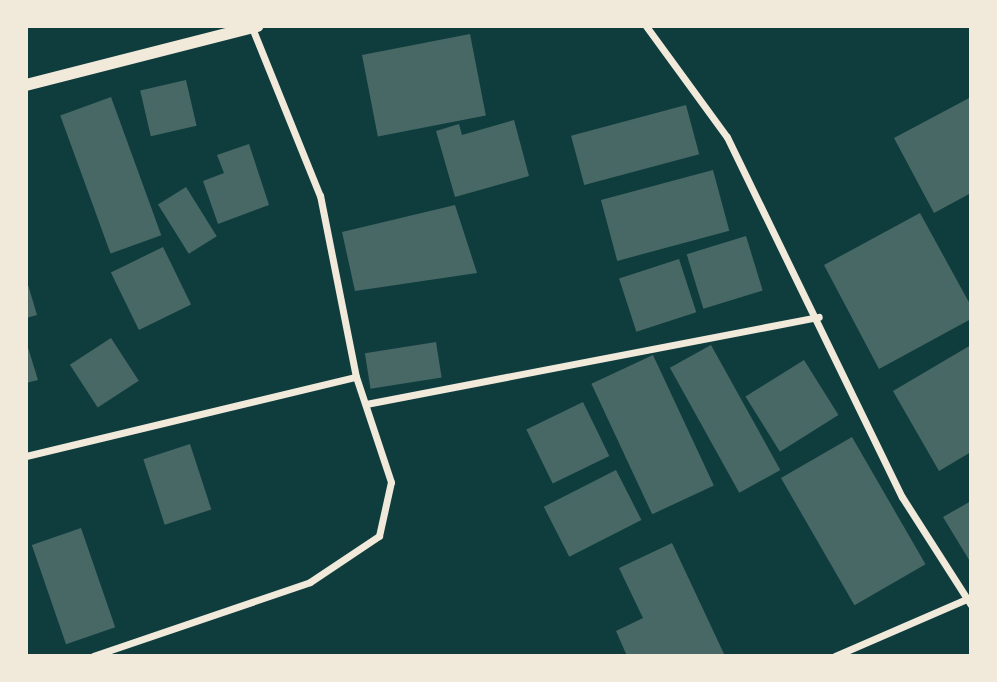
<!DOCTYPE html>
<html>
<head>
<meta charset="utf-8">
<style>
	body { margin:0 }
	#map { position:relative; width:997px; height:682px; overflow:hidden; background:#0f3d3e; font-family:Poppins,sans-serif }
	div>[style] { position:absolute }
	.building>* { inset:0; background:#486865; transform-origin:0 0 }
	.minor>* { height:7px; margin:-3.5px; padding:0 3.5px; transform-origin:3.5px; border-radius:3.5px; background:#f1e9da }
	.tertiary>* { height:12px; margin:-6px; padding:0 6px; transform-origin:6px; border-radius:6px; background:#f1e9da }
	span { translate:-50% -50%; white-space:nowrap; text-align:center; line-height:1.15; -webkit-text-stroke:6px #f1e9da; paint-order:stroke }
	.frame { position:absolute; inset:0; border:28px solid #f1e9da; pointer-events:none }
</style>
</head>
<body>
<div id="map">
	<div class="building">
		<i style="left:470px;top:34px;width:83px;height:110px;rotate:79deg"></i>
		<i style="left:186px;top:80px;width:47px;height:47px;rotate:77deg"></i>
		<i style="left:111px;top:97px;width:147px;height:54px;rotate:70deg"></i>
		<i style="clip-path:polygon(971px 97px,971px 193px,934px 213px,894px 138px)"></i>
		<i style="left:686px;top:105px;width:51px;height:119px;rotate:75deg"></i>
		<i style="clip-path:polygon(514px 120px,529px 176px,455px 197px,436px 131px,459px 124px,462px 135px)"></i>
		<i style="clip-path:polygon(249px 144px,269px 205px,218px 224px,203px 181px,224px 173px,217px 155px)"></i>
		<i style="left:713px;top:170px;width:63px;height:116px;rotate:75deg"></i>
		<i style="left:186px;top:187px;width:58px;height:33px;rotate:58deg"></i>
		<i style="clip-path:polygon(455px 205px,477px 273px,355px 291px,342px 232px)"></i>
		<i style="clip-path:polygon(920px 213px,971px 306px,971px 319px,879px 369px,824px 265px)"></i>
		<i style="left:746px;top:236px;width:57px;height:62px;rotate:73deg"></i>
		<i style="left:163px;top:247px;width:64px;height:58px;rotate:64deg"></i>
		<i style="left:679px;top:259px;width:56px;height:63px;rotate:72deg"></i>
		<i style="clip-path:polygon(26px 278px,37px 315px,26px 318px)"></i>
		<i style="left:111px;top:338px;width:51px;height:49px;rotate:57deg"></i>
		<i style="clip-path:polygon(26px 341px,38px 380px,26px 383px)"></i>
		<i style="left:436px;top:342px;width:36px;height:72px;rotate:81deg"></i>
		<i style="left:711px;top:345px;width:143px;height:47px;rotate:61deg"></i>
		<i style="clip-path:polygon(971px 345px,971px 452px,939px 471px,893px 391px)"></i>
		<i style="left:653px;top:355px;width:144px;height:68px;rotate:65deg"></i>
		<i style="left:804px;top:360px;width:65px;height:69px;rotate:58deg"></i>
		<i style="left:583px;top:402px;width:60px;height:63px;rotate:64deg"></i>
		<i style="left:852px;top:437px;width:147px;height:82px;rotate:60deg"></i>
		<i style="left:190px;top:444px;width:69px;height:49px;rotate:72deg"></i>
		<i style="left:616px;top:470px;width:56px;height:81px;rotate:63deg"></i>
		<i style="clip-path:polygon(971px 501px,971px 563px,943px 517px)"></i>
		<i style="left:81px;top:528px;width:105px;height:52px;rotate:71deg"></i>
		<i style="clip-path:polygon(672px 543px,725px 656px,627px 656px,616px 631px,643px 618px,619px 568px)"></i>
	</div>
	<div class="minor">
		<i style="left:646px;top:26px;width:137px;rotate:53.9deg"></i>
		<i style="left:727px;top:137px;width:400px;rotate:64.1deg"></i>
		<i style="left:902px;top:497px;width:128px;rotate:57.4deg"></i>
		<i style="left:366px;top:404px;width:461px;rotate:-10.9deg"></i>
		<i style="left:26px;top:456px;width:339px;rotate:-13.5deg"></i>
		<i style="left:93px;top:656px;width:229px;rotate:-18.8deg"></i>
		<i style="left:310px;top:582px;width:83px;rotate:-33.7deg"></i>
		<i style="left:379px;top:536px;width:55px;rotate:-77.5deg"></i>
		<i style="left:391px;top:482px;width:111px;rotate:-108.4deg"></i>
		<i style="left:356px;top:377px;width:185px;rotate:-101.2deg"></i>
		<i style="left:320px;top:196px;width:181px;rotate:-112deg"></i>
		<i style="left:835px;top:656px;width:144px;rotate:-23.4deg"></i>
	</div>
	<div class="tertiary">
		<i style="left:26px;top:85px;width:239px;rotate:-14.3deg"></i>
	</div>
	<div class="frame"></div>
</div>
</body>
</html>
